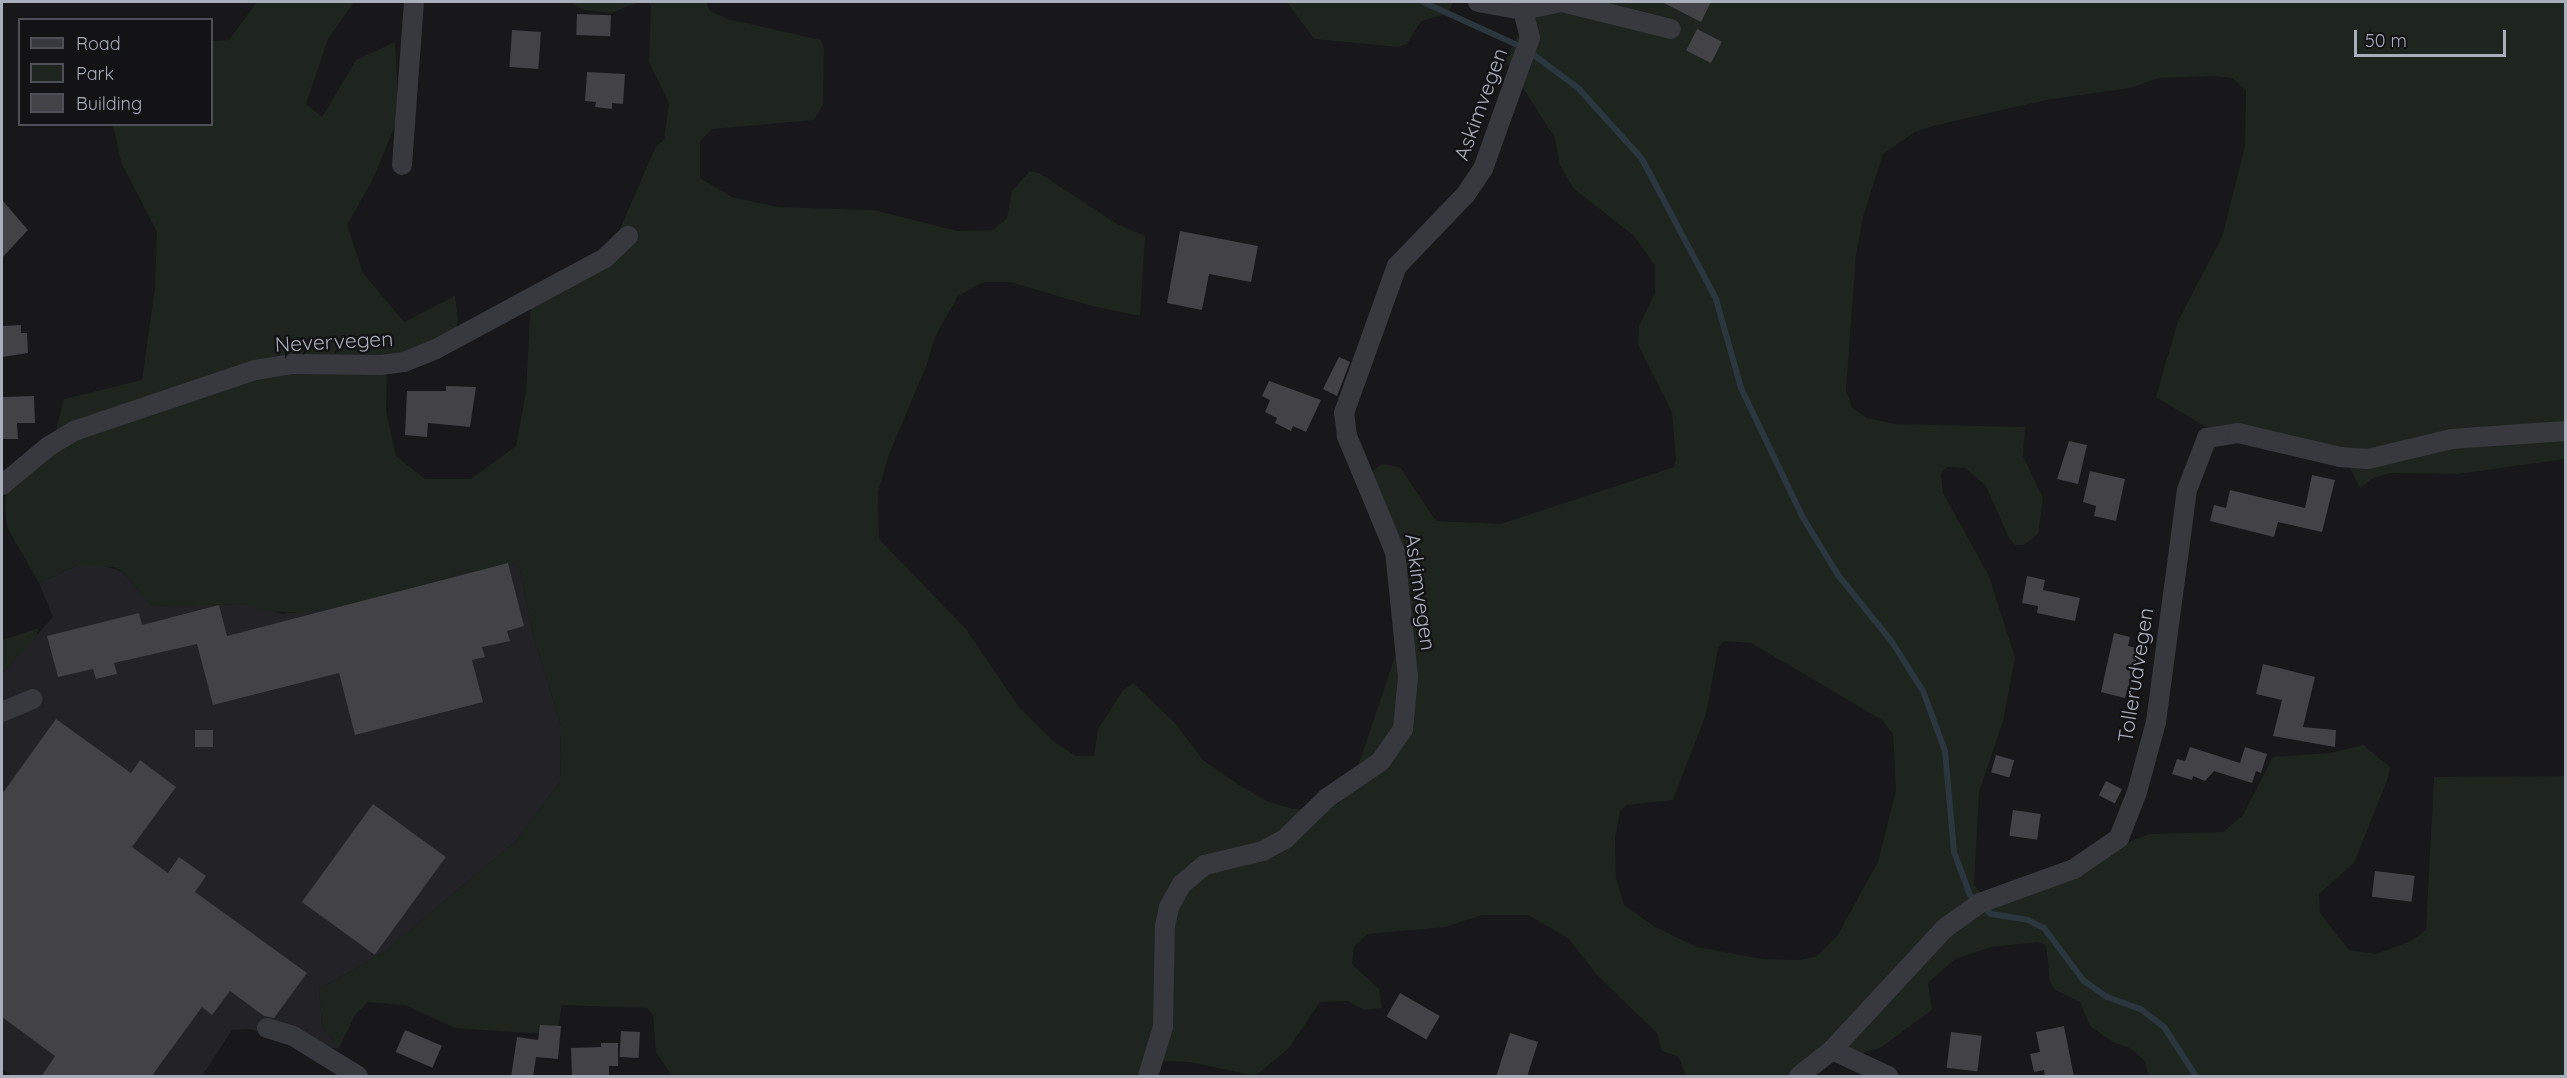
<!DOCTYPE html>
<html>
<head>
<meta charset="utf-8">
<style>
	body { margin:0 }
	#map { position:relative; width:2567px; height:1078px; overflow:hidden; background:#18171a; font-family:Quicksand,sans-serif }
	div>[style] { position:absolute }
	.built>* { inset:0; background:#232327 }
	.green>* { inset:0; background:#1d251e }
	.stream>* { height:6px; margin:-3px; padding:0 3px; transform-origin:3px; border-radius:3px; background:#2c363f }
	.building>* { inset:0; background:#424247; transform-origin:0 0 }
	.minor>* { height:20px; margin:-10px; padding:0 10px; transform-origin:10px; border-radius:10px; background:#38393f }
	span { translate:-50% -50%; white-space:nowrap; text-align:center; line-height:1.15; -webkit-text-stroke:5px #131215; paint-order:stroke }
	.street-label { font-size:21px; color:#a9aebb }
	.frame { position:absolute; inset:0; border:3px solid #a9aebb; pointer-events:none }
	.legend { position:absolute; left:18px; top:18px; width:195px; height:108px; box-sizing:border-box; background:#131215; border:2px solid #4f5057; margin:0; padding:8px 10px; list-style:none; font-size:18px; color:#a9aebb }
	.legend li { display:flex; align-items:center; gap:12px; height:30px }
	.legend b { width:30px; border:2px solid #4f5057 }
	.scale { position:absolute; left:2354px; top:30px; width:152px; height:27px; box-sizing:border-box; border:3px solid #a9aebb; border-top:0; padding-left:8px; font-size:18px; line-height:21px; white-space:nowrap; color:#a9aebb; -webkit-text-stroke:4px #131215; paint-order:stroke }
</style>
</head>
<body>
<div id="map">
	<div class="built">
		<i style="clip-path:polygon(96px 564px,122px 571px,152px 606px,245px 604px,282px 614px,357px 605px,460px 574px,515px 564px,520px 570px,533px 634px,561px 726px,560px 782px,516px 841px,383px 953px,319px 989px,322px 1026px,339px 1048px,311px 1049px,250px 1029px,232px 1030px,202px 1076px,12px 1076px,2px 1069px,2px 674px,53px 617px,39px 583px,77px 565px)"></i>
	</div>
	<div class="green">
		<i style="clip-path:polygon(evenodd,257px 2px,354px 2px,328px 39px,306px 104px,322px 117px,356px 60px,395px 42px,399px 116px,372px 181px,347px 225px,363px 273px,404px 322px,455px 296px,458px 320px,453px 338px,387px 373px,386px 411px,396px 456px,425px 479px,471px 479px,516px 446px,526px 392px,531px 294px,603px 251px,620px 229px,656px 146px,664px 140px,669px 103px,649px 62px,651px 6px,648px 2px,706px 2px,710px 11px,727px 19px,821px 40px,824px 48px,823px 104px,814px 120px,712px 129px,700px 141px,700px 178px,732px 197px,778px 207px,874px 210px,957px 231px,993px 230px,1007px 218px,1012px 191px,1030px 171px,1039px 173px,1117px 224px,1145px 236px,1140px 316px,1092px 306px,1010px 282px,983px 282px,958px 296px,935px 337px,927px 364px,888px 457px,878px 492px,879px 539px,965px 628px,1019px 707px,1053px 741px,1076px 756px,1094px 756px,1098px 729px,1123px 690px,1133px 683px,1175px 723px,1203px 760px,1242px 787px,1267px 801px,1293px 809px,1321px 810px,1338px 804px,1350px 790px,1395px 657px,1398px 592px,1370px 477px,1375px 469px,1382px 464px,1400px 467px,1436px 521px,1501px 524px,1674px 467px,1676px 459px,1672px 412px,1638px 345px,1639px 326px,1655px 293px,1655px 265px,1633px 235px,1574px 189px,1560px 165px,1555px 138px,1505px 60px,1537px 2px,2565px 2px,2565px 459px,2458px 474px,2391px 473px,2373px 478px,2360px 488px,2347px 462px,2204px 426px,2156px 397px,2178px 321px,2222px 237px,2245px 146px,2246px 90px,2232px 78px,2214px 76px,2159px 78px,2130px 88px,2046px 100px,1933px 126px,1915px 132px,1883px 154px,1863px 217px,1856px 254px,1846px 390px,1852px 408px,1867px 418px,1895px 424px,2025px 427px,2023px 456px,2043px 498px,2038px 534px,2024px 545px,2015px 545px,2009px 538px,1986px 486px,1965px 468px,1947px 467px,1941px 474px,1943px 493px,1989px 576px,2015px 658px,2003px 721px,1979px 792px,1974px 885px,1980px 892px,1999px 893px,2149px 834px,2223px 832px,2243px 815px,2273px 757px,2330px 753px,2363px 745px,2390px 767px,2388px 778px,2354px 863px,2319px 894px,2320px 913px,2349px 950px,2376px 954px,2411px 941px,2426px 930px,2434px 777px,2565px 776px,2565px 1076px,2149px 1076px,2144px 1060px,2130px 1048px,2113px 1042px,2090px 1026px,2080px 1002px,2055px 990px,2050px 982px,2046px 945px,2038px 942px,1991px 947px,1955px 959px,1928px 983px,1932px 1010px,1880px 1048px,1784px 1076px,1686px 1076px,1679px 1057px,1662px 1051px,1657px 1033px,1597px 975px,1568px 938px,1528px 915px,1482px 915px,1445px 927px,1368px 934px,1354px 946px,1352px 964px,1379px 989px,1382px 1008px,1364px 1010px,1348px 1001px,1320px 1002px,1289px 1048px,1255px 1076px,1190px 1062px,1163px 1061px,1156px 1076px,672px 1076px,656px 1052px,653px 1015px,647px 1008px,562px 1005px,557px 1032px,529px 1033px,455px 1028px,405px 1005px,368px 1002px,355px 1015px,339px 1048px,322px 1026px,319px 989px,383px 953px,516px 841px,560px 782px,561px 726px,533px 634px,520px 570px,514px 564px,460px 574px,357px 605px,301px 613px,263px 611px,245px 604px,152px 606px,122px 571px,114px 567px,77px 565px,39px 583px,7px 527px,5px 508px,6px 490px,52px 446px,64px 399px,142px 380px,155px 287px,157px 232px,121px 162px,113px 125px,212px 124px,212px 41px,229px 40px,257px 2px,1723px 641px,1751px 643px,1882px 720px,1893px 734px,1896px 790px,1878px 862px,1837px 936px,1817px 956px,1800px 960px,1762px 959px,1697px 947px,1655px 927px,1624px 905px,1616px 878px,1615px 838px,1620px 811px,1627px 805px,1673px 800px,1706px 714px,1718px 649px,1723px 641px)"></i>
		<i style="clip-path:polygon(569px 2px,638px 2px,612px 13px,585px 10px)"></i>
		<i style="clip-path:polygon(1287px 2px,1454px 2px,1447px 14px,1421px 21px,1407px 44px,1398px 47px,1314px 39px)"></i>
		<i style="clip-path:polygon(39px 628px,36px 637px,2px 674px,2px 640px)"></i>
	</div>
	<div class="stream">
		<i style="left:1423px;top:2px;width:113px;rotate:24.5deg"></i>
		<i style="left:1526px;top:49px;width:66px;rotate:37deg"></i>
		<i style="left:1579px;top:89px;width:94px;rotate:48deg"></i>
		<i style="left:1642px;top:159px;width:158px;rotate:62.1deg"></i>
		<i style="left:1716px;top:299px;width:92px;rotate:74.3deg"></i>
		<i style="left:1741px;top:388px;width:142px;rotate:64.5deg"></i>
		<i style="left:1802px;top:516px;width:69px;rotate:58.6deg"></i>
		<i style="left:1838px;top:575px;width:86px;rotate:51.1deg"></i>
		<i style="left:1892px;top:642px;width:58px;rotate:57.7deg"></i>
		<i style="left:1923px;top:691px;width:64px;rotate:69.9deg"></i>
		<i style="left:1945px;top:751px;width:101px;rotate:84.9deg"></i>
		<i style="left:1954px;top:852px;width:46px;rotate:69.6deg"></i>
		<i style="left:1970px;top:895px;width:28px;rotate:42deg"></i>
		<i style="left:1991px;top:914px;width:37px;rotate:9deg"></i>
		<i style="left:2028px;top:920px;width:18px;rotate:27deg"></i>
		<i style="left:2044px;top:928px;width:66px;rotate:53deg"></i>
		<i style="left:2084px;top:981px;width:28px;rotate:35deg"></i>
		<i style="left:2107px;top:997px;width:37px;rotate:20deg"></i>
		<i style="left:2142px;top:1010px;width:28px;rotate:38deg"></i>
		<i style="left:2164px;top:1027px;width:59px;rotate:56.9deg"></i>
	</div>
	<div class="building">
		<i style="clip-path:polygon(1662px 2px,1711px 2px,1701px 22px)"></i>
		<i style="left:577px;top:14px;width:34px;height:21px;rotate:2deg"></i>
		<i style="left:1697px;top:29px;width:28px;height:24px;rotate:27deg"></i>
		<i style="left:512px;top:30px;width:29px;height:37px;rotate:4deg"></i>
		<i style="clip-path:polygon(587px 72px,625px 74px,623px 104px,612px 103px,612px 109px,595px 107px,596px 102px,585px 101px)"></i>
		<i style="clip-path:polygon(2px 200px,28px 230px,2px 258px)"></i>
		<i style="clip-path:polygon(1180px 231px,1258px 246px,1251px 282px,1209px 274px,1202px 310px,1167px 303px)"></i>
		<i style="clip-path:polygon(21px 325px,21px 333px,27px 333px,28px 353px,2px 357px,2px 326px)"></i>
		<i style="clip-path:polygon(1339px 357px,1350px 362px,1337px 396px,1323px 389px)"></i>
		<i style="clip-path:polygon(1269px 381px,1321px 400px,1306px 432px,1293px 426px,1291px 431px,1275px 423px,1277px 418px,1265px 412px,1270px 400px,1262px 396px)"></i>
		<i style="clip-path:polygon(446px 386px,476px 387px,470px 427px,428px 423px,427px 437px,405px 435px,407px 391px,446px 391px)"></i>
		<i style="clip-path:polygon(34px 396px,35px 423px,17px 423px,18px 439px,2px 439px,2px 397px)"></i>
		<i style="clip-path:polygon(2069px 441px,2087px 445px,2078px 484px,2057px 479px)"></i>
		<i style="clip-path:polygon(2090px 471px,2125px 479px,2116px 521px,2094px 516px,2096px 506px,2083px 502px)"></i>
		<i style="clip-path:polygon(2312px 475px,2335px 480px,2322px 532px,2278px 522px,2274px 537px,2210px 521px,2214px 505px,2226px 508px,2230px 490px,2305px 508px)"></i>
		<i style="clip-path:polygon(508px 563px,524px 626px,507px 631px,510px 641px,482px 647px,485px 657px,472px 660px,483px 702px,355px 735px,339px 673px,213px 705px,197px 644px,114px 663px,117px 674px,96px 679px,93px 669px,58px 677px,47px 636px,139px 613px,142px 625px,219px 605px,227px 636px)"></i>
		<i style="clip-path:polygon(2027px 576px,2045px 580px,2043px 590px,2080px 598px,2075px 621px,2037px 613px,2038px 606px,2022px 603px)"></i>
		<i style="clip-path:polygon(2114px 633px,2130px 637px,2128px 646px,2140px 649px,2125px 698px,2101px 692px)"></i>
		<i style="clip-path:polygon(2263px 664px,2315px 677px,2303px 727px,2336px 730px,2335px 747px,2273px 736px,2282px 700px,2256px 694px)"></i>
		<i style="clip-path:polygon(56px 719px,131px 773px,140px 760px,176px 787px,132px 847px,168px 873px,179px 857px,206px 876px,195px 892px,307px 973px,274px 1018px,264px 1016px,230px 991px,212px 1015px,202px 1007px,151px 1077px,41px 1077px,55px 1056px,2px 1017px,2px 794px)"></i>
		<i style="left:195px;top:730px;width:18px;height:17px"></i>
		<i style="clip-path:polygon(2190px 747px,2240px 763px,2245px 747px,2267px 754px,2261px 773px,2256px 771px,2252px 783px,2214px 771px,2205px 781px,2193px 776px,2192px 780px,2172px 774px,2177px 759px,2185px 761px)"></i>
		<i style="left:1996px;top:755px;width:19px;height:18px;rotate:16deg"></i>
		<i style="left:2106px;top:781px;width:18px;height:16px;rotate:27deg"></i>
		<i style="left:373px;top:804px;width:90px;height:121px;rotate:36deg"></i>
		<i style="left:2013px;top:810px;width:28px;height:26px;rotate:8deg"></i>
		<i style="left:2375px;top:871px;width:40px;height:26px;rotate:7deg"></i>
		<i style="left:1400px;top:993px;width:46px;height:27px;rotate:30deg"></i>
		<i style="clip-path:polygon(540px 1025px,561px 1026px,558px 1059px,536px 1057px,533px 1077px,511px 1077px,517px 1037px,538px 1040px)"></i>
		<i style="clip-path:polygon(2064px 1026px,2074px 1077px,2045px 1077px,2044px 1070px,2034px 1072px,2030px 1054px,2040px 1052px,2036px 1032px)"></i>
		<i style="left:405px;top:1030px;width:40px;height:24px;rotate:23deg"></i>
		<i style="left:621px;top:1031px;width:19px;height:26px;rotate:3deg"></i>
		<i style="left:1951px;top:1032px;width:31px;height:36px;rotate:7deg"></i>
		<i style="clip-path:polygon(1510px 1033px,1538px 1042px,1527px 1077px,1496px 1077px)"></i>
		<i style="clip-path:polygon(601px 1043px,618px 1043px,618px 1066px,609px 1066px,609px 1077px,572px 1077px,571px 1048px,601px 1047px)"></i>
	</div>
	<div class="minor">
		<i style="left:1478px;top:2px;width:46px;rotate:10.1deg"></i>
		<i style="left:1523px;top:10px;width:39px;rotate:-12deg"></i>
		<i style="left:1562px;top:2px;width:112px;rotate:13.9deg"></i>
		<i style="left:402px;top:165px;width:163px;rotate:-85.8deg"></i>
		<i style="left:2px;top:485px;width:61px;rotate:-39.7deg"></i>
		<i style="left:49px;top:446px;width:29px;rotate:-31deg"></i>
		<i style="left:74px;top:431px;width:191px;rotate:-18.6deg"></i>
		<i style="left:255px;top:370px;width:37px;rotate:-9deg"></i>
		<i style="left:292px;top:364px;width:88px;rotate:0.7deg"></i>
		<i style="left:380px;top:365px;width:24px;rotate:-7deg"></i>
		<i style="left:404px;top:362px;width:35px;rotate:-22deg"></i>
		<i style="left:436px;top:349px;width:192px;rotate:-28.3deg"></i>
		<i style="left:605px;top:258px;width:32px;rotate:-44deg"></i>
		<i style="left:2px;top:712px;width:33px;rotate:-23deg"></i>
		<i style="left:267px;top:1028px;width:27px;rotate:17deg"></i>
		<i style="left:293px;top:1036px;width:76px;rotate:31.6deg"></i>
		<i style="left:1832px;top:1050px;width:62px;rotate:24.9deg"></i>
		<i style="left:1148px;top:1076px;width:51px;rotate:-73deg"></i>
		<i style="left:1163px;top:1027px;width:101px;rotate:-88.9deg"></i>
		<i style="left:1165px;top:926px;width:19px;rotate:-78deg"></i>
		<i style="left:1169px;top:907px;width:26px;rotate:-61deg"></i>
		<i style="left:1182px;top:884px;width:30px;rotate:-40deg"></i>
		<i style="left:1205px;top:865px;width:60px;rotate:-13.6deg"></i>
		<i style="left:1263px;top:851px;width:25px;rotate:-29deg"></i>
		<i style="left:1285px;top:839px;width:59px;rotate:-44.3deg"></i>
		<i style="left:1327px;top:798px;width:64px;rotate:-34.2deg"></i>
		<i style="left:1380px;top:762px;width:40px;rotate:-55.1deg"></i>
		<i style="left:1403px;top:729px;width:52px;rotate:-84.5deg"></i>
		<i style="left:1408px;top:677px;width:126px;rotate:-95.9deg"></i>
		<i style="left:1395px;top:552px;width:126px;rotate:-112.5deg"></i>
		<i style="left:1347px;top:436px;width:23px;rotate:-97deg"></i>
		<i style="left:1344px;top:413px;width:156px;rotate:-70.2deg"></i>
		<i style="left:1397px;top:266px;width:100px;rotate:-46.2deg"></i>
		<i style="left:1466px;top:194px;width:30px;rotate:-56deg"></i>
		<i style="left:1483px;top:169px;width:139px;rotate:-70.3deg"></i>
		<i style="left:1530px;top:38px;width:29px;rotate:-104deg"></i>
		<i style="left:1799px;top:1076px;width:42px;rotate:-38.2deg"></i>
		<i style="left:1832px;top:1050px;width:166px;rotate:-47.2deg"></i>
		<i style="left:1945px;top:928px;width:43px;rotate:-35.5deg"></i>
		<i style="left:1980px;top:903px;width:100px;rotate:-19.9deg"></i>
		<i style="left:2074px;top:869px;width:55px;rotate:-34.6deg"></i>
		<i style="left:2119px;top:838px;width:49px;rotate:-68.6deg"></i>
		<i style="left:2137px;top:792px;width:73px;rotate:-74.8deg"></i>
		<i style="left:2156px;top:722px;width:234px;rotate:-82.4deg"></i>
		<i style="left:2187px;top:490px;width:56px;rotate:-69deg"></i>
		<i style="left:2207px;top:438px;width:31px;rotate:-9deg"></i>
		<i style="left:2238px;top:433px;width:105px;rotate:13.2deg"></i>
		<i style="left:2340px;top:457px;width:28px;rotate:4deg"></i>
		<i style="left:2368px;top:459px;width:85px;rotate:-13.5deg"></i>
		<i style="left:2451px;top:439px;width:115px;rotate:-4deg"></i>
	</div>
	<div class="street-label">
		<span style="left:1480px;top:104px;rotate:-70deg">Askimvegen</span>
		<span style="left:334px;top:341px;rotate:-3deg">Nevervegen</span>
		<span style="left:1421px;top:592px;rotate:82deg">Askimvegen</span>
		<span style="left:2135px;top:675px;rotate:-81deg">Tollerudvegen</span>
	</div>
	<div class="frame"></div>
	<ul class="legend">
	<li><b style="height:8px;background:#38393f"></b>Road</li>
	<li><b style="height:16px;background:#1d251e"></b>Park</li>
	<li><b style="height:16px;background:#424247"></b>Building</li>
	</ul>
	<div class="scale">50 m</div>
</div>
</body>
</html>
